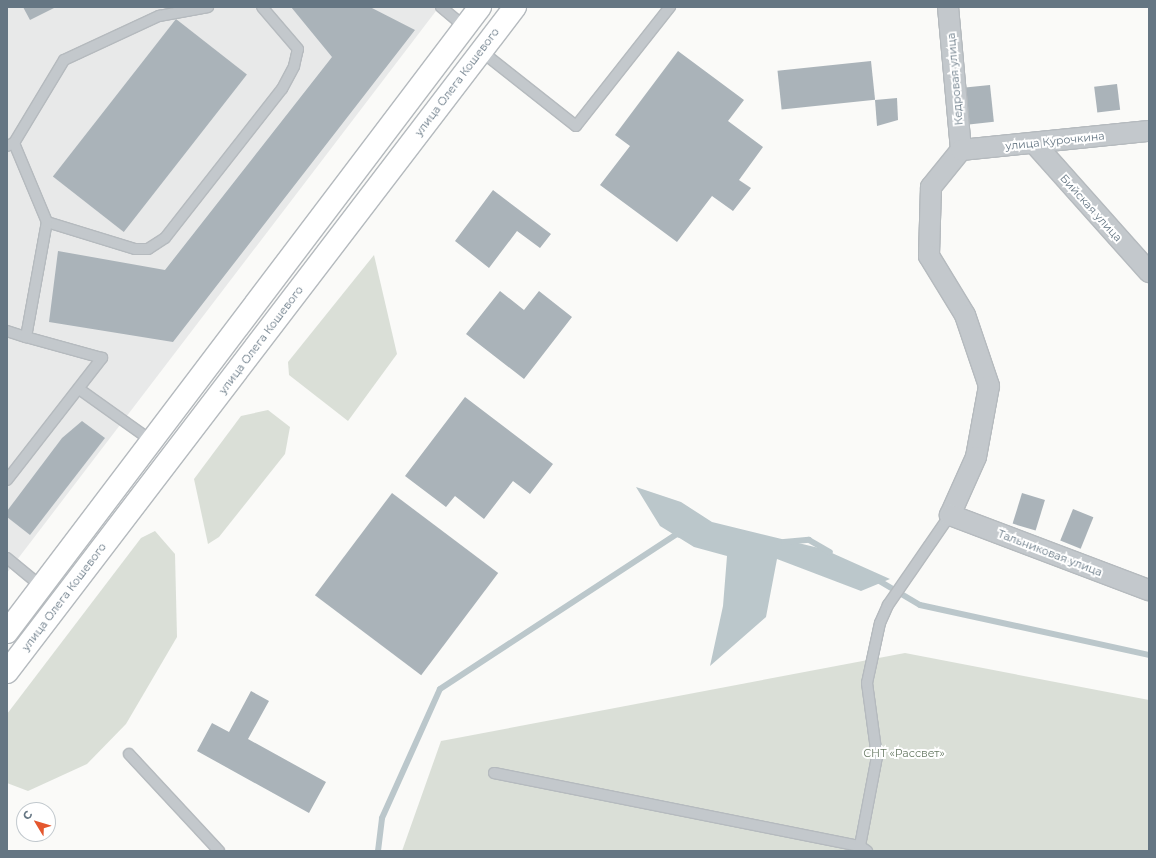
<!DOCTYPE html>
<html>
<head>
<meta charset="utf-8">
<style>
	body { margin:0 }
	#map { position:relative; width:1156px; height:858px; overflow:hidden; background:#fafaf8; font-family:Montserrat,sans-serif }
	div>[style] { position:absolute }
	.built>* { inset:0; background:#e8e9e9 }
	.green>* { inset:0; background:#dadfd7 }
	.water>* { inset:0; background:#bbc7cb }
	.stream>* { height:6px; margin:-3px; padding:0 3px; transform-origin:3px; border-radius:3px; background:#bbc7cb }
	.building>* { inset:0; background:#aab3b9; transform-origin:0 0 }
	.roads { filter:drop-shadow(1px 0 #b5babe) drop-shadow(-1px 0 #b5babe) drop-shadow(0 1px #b5babe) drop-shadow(0 -1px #b5babe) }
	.lane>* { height:10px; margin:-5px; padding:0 5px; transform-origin:5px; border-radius:5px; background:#c3c8cc }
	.street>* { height:20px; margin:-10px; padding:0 10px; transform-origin:10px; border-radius:10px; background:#c3c8cc }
	.primary>* { height:22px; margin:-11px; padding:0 11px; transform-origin:11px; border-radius:11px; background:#fff }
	span { translate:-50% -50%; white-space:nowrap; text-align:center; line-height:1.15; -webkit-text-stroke:4px #fff; paint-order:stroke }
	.street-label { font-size:11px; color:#657683 }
	.park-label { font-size:11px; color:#687a64 }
	.frame { position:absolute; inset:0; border:8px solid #657683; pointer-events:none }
	.north { position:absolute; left:16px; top:802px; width:40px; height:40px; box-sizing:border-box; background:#fff; border:1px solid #c1c8cd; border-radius:50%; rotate:308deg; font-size:11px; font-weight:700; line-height:16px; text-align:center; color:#657683 }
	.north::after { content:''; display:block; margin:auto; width:14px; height:18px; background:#e4572e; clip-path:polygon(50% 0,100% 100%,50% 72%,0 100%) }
</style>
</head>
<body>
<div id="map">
	<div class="built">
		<i style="clip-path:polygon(7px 7px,439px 7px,7px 573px)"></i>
	</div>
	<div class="green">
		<i style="clip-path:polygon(374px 255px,397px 354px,348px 421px,289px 375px,288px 362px)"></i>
		<i style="clip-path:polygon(268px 410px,290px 427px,285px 454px,219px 537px,208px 544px,194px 479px,241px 416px)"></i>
		<i style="clip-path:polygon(155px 531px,175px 554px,177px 637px,126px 724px,87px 764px,28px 791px,7px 783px,7px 714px,141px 538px)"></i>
		<i style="clip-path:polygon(905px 653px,1149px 700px,1149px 851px,402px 851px,441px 741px)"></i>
	</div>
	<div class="water">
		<i style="clip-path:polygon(636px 487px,681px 502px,712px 522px,823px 549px,890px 579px,861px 591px,777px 559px,766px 617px,710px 666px,723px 606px,727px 556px,694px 547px,660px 526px)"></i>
	</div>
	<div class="stream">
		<i style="left:784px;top:542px;width:25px;rotate:-5deg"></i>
		<i style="left:809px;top:540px;width:24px;rotate:30deg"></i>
		<i style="left:876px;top:579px;width:51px;rotate:30.6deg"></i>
		<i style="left:920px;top:605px;width:234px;rotate:12.3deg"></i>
		<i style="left:378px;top:851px;width:33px;rotate:-83deg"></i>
		<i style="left:382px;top:818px;width:141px;rotate:-65.8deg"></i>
		<i style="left:440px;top:689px;width:283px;rotate:-33.2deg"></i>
		<i style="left:677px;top:534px;width:4px;rotate:14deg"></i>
	</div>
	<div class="building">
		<i style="clip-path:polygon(23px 7px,56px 7px,30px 20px)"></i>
		<i style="clip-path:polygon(291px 7px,370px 7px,415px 30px,173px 342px,49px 322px,58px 251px,165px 270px,332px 57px)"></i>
		<i style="left:176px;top:19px;width:90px;height:200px;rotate:38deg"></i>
		<i style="clip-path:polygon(678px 51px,744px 100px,728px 121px,763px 147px,739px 180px,751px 188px,733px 211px,712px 196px,677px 242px,600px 185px,630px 146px,615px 135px)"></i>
		<i style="left:871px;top:61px;width:39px;height:94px;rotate:84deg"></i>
		<i style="left:1117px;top:84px;width:26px;height:23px;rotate:83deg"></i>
		<i style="left:990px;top:85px;width:37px;height:25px;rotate:84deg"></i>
		<i style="clip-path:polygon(897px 98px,898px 120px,877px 126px,875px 100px)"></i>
		<i style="clip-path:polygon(493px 190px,551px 234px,540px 248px,517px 231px,489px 268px,455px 241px)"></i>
		<i style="clip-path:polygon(500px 291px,524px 310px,539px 291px,572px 317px,524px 379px,466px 334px)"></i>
		<i style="clip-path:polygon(465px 397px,553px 464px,530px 494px,513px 481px,484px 519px,455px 496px,446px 507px,405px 476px)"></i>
		<i style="clip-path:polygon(82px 421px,105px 438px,30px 535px,7px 517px,7px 511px,62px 438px)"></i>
		<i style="left:392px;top:493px;width:133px;height:128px;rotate:37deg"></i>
		<i style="left:1022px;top:493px;width:24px;height:32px;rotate:17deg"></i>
		<i style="left:1073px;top:509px;width:22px;height:34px;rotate:22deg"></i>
		<i style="clip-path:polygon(251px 691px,269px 701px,248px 739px,326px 782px,309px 813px,197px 751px,212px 723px,229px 732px)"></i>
	</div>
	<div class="roads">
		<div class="lane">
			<i style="left:441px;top:7px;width:31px;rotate:40deg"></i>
			<i style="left:481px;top:51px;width:121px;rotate:38.3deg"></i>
			<i style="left:576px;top:126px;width:152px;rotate:-51.7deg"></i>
			<i style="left:7px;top:146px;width:8px;rotate:-23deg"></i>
			<i style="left:14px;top:143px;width:97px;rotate:-58.9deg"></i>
			<i style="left:64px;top:60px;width:105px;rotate:-24.9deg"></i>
			<i style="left:159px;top:16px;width:50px;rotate:-10.4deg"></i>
			<i style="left:47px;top:222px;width:92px;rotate:17.1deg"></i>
			<i style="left:135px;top:249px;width:13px"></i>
			<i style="left:148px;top:249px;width:20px;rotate:-33deg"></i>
			<i style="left:165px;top:238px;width:189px;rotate:-51.9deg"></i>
			<i style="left:282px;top:89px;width:26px;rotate:-62deg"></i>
			<i style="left:294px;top:66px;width:17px;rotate:-77deg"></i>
			<i style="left:298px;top:49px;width:55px;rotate:-130.6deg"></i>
			<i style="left:7px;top:331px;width:20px;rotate:18deg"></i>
			<i style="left:79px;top:389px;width:90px;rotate:35.5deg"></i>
			<i style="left:7px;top:480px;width:155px;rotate:-52.1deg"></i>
			<i style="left:102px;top:358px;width:79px;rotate:-164.6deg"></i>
			<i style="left:26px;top:337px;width:117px;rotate:-79.7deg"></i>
			<i style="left:47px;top:222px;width:86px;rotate:-112.7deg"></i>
			<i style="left:7px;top:558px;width:45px;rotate:39.6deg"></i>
			<i style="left:129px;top:754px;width:132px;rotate:47.1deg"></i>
			<i style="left:494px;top:773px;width:373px;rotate:11.3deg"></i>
			<i style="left:860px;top:846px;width:9px;rotate:36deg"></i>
			<i style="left:859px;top:851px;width:96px;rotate:-79.2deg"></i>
			<i style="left:877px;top:757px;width:75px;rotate:-97.7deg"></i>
			<i style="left:867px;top:683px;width:61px;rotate:-77.8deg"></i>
			<i style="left:880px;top:623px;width:20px;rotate:-66deg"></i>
			<i style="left:888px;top:605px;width:109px;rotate:-55.4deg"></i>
		</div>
		<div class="street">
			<i style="left:948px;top:7px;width:144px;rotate:84.8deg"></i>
			<i style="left:1034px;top:143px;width:173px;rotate:48.3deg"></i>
			<i style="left:961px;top:150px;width:48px;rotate:129deg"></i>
			<i style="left:931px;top:187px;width:69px;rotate:91.7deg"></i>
			<i style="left:929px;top:256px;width:69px;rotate:58.6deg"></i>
			<i style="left:965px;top:315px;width:75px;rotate:71.3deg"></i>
			<i style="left:989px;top:386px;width:72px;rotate:100.4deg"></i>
			<i style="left:976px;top:457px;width:64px;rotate:114.1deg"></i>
			<i style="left:950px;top:515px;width:213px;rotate:20.7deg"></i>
			<i style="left:961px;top:150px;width:189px;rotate:-5.8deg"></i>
		</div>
		<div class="primary">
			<i style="left:7px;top:632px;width:784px;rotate:-52.88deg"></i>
			<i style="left:7px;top:672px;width:837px;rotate:-52.62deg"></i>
		</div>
	</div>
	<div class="street-label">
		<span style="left:955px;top:79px;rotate:-95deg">Кедровая улица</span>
		<span style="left:457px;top:82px;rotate:-53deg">улица Олега Кошевого</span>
		<span style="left:1055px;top:141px;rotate:-6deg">улица Курочкина</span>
		<span style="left:1091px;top:208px;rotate:48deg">Бийская улица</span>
		<span style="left:261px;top:340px;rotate:-53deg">улица Олега Кошевого</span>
		<span style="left:1050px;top:553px;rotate:21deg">Тальниковая улица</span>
		<span style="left:64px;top:597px;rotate:-53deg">улица Олега Кошевого</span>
	</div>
	<div class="park-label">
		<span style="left:904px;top:753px">СНТ «Рассвет»</span>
	</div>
	<div class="frame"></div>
	<div class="north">С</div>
</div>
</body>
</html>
